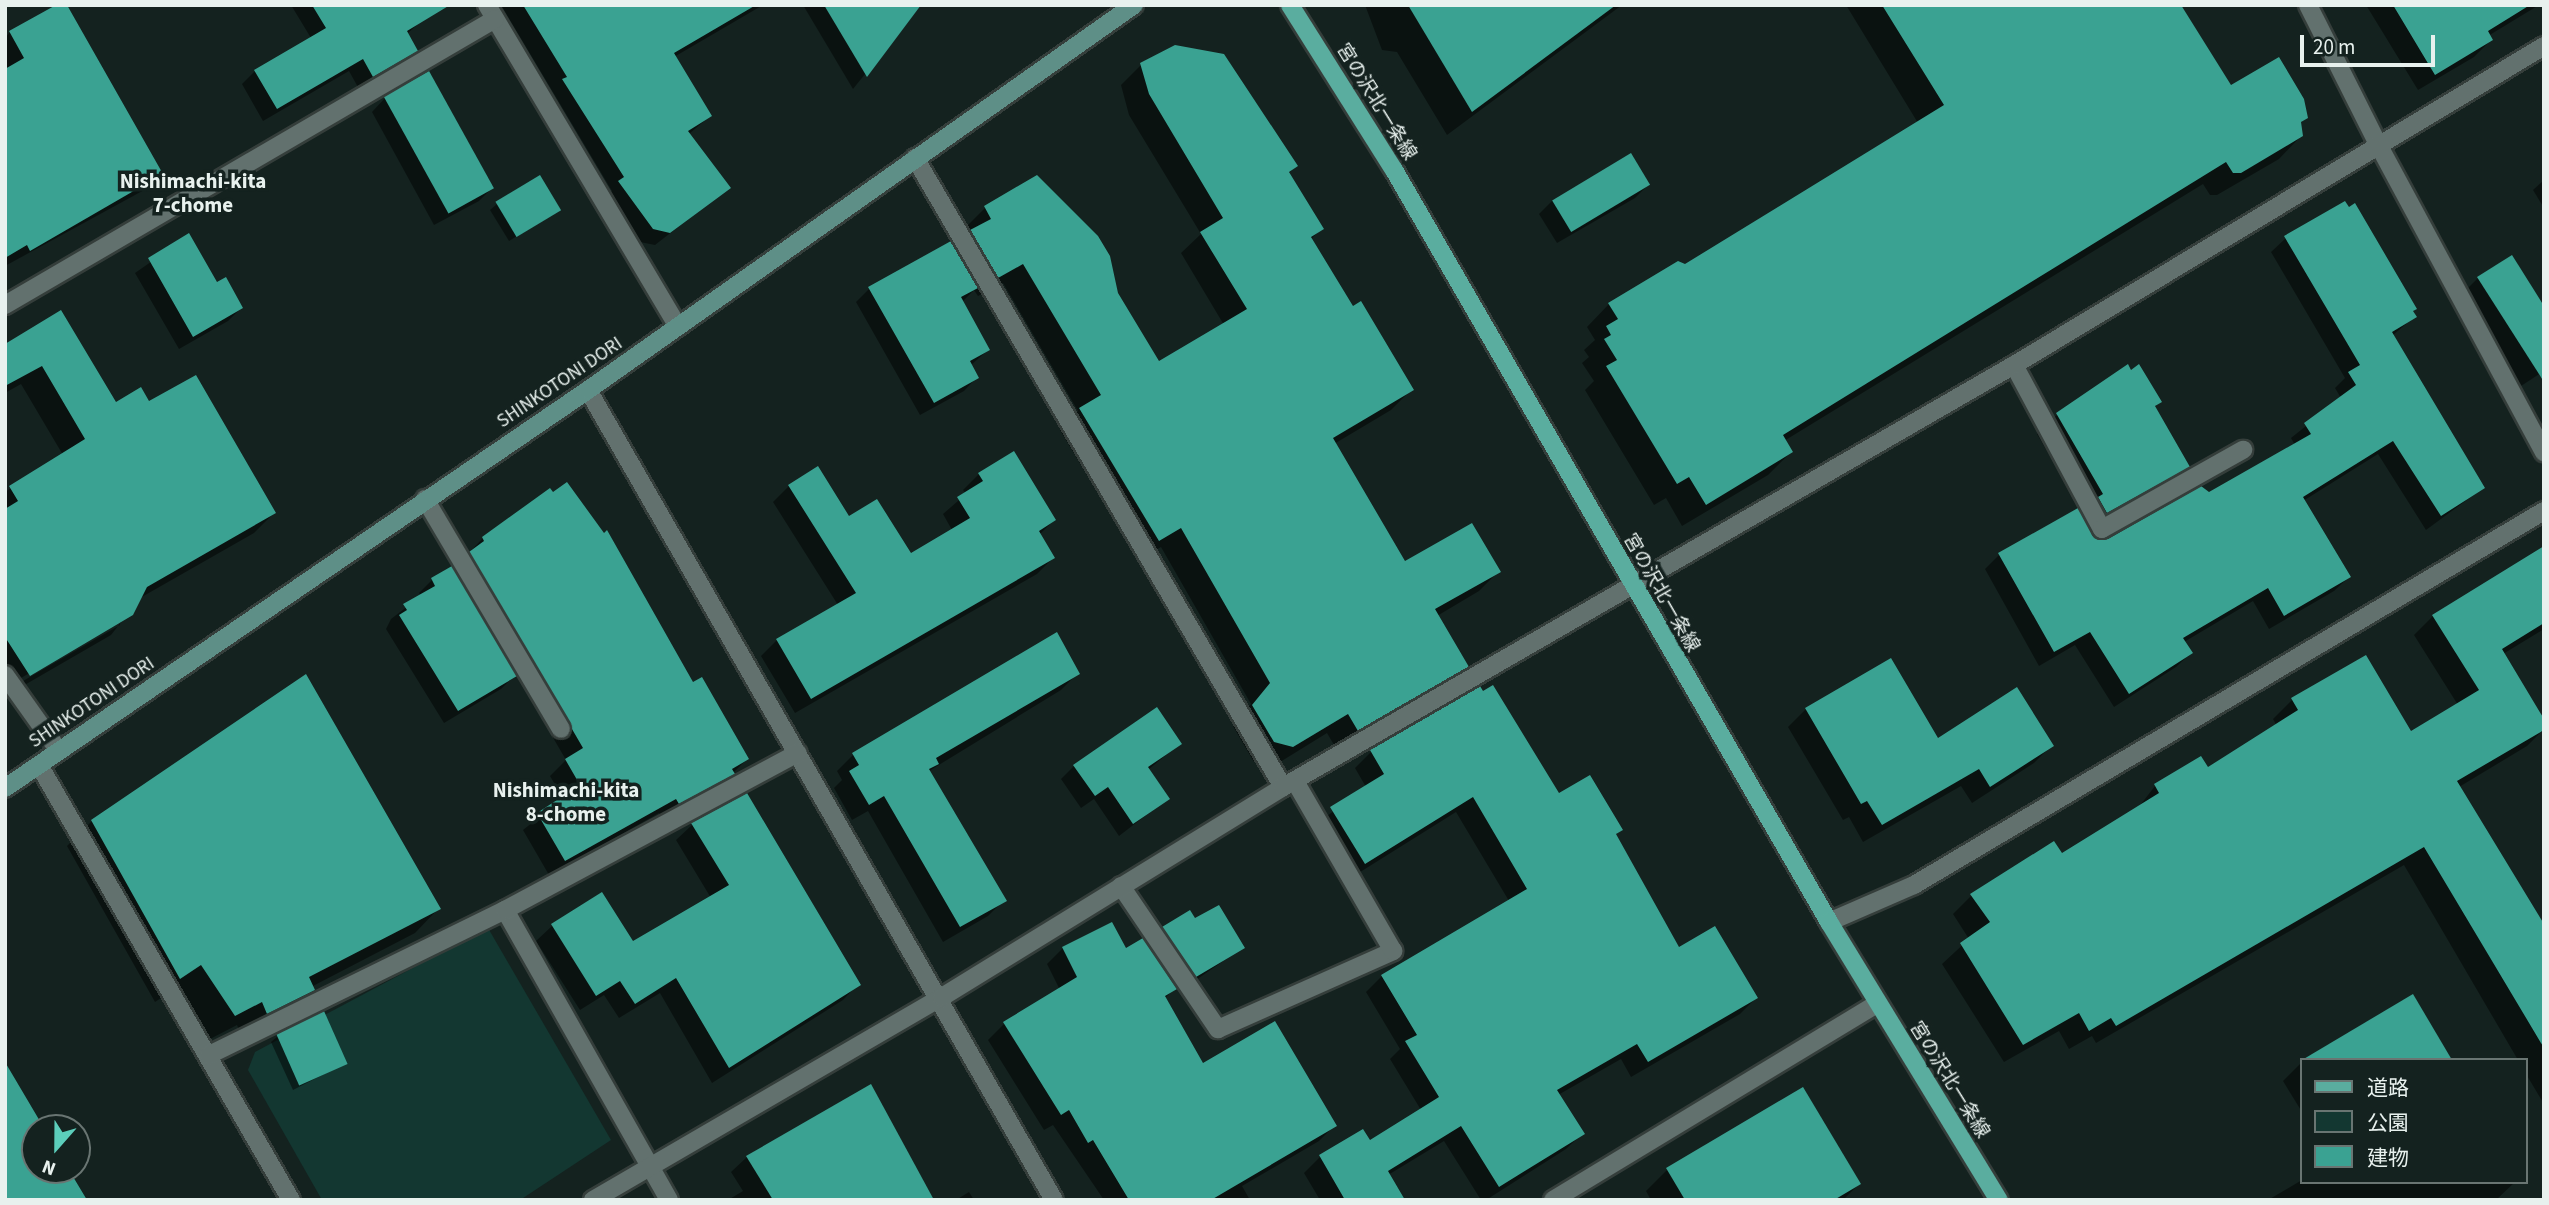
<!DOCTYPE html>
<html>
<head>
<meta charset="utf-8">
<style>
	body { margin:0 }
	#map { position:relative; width:2549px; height:1205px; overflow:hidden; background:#14221f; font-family:"Source Sans 3","Noto Sans JP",sans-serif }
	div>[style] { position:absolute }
	.green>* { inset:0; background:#133731 }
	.shadow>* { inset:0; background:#0007 }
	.building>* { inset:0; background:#3aa292; transform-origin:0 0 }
	.roads { filter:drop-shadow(2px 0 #353e3b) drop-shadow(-2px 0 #353e3b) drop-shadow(0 2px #353e3b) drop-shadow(0 -2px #353e3b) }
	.lane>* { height:18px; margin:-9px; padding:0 9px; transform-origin:9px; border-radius:9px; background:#62716e }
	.street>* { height:18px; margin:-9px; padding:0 9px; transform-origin:9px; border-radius:9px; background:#62716e }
	.secondary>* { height:18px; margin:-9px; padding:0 9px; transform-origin:9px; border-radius:9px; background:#5e8f87 }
	.primary>* { height:18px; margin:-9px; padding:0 9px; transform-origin:9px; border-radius:9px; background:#5aad9f }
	span { translate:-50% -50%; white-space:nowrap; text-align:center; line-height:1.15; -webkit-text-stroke:7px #14221f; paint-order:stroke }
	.street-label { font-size:19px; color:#e8f1ee }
	.neighbourhood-label { font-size:21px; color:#e8f1ee; font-weight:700 }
	.frame { position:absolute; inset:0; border:7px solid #e8f1ee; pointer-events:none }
	.legend { position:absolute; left:2300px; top:1058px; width:228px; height:126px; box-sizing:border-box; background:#14221f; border:2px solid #697572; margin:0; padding:9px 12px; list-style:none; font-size:21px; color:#e8f1ee }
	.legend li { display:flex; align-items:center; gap:14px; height:35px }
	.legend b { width:35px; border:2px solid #697572 }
	.north { position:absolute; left:21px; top:1114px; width:70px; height:70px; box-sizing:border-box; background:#14221f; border:2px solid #697572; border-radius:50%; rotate:201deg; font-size:19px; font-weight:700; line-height:28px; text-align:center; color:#e8f1ee }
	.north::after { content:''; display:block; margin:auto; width:24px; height:32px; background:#5ccebb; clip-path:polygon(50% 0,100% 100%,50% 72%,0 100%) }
	.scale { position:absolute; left:2300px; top:35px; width:135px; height:32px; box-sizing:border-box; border:4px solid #e8f1ee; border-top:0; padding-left:9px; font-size:21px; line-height:24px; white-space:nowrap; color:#e8f1ee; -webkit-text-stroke:5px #14221f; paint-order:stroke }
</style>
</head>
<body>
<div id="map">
	<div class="green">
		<i style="clip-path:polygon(488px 928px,611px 1140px,520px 1200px,322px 1200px,248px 1070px,255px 1052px)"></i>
	</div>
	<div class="shadow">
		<i style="clip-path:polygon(291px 5px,410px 5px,420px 22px,407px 34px,416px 50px,359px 89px,349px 71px,263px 121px,242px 84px,255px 71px,311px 38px)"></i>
		<i style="clip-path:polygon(501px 5px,763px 5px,674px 57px,710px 116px,689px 134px,728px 188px,655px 245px,640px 242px,606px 196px,612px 191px)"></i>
		<i style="clip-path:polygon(803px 5px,913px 5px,907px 22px,853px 89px)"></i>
		<i style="clip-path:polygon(1365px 5px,1622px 5px,1447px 135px,1397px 52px,1382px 50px)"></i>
		<i style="clip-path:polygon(1846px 5px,2179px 5px,2230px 87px,2306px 117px,2299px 124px,2301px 136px,2279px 159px,2217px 195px,2210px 195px,2203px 184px,1784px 441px,1791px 452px,1768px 475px,1682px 526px,1666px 498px,1654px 505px,1585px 390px,1594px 381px,1582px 363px,1589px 357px,1584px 350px,1595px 340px,1587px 327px,1609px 304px,1686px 266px,1918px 123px)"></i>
		<i style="clip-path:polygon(2366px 5px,2539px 5px,2488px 36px,2491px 40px,2474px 57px,2418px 90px)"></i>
		<i style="clip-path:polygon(10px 32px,161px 174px,146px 189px,5px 266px,5px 38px)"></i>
		<i style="clip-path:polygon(1141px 65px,1296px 166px,1288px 174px,1321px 229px,1310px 240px,1352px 308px,1411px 390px,1391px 410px,1334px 444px,1405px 564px,1499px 571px,1479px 591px,1437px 616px,1466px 666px,1446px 687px,1337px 750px,1327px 733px,1272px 767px,1254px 762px,1233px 726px,1251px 704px,1161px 547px,1138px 560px,1060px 430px,1078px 411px,1003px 283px,978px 296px,974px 290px,962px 302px,988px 350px,970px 366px,977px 377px,964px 391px,920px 415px,856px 302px,869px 289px,953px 250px,969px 235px,965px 228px,985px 208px,1037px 177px,1117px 293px,1158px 363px,1224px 325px,1181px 253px,1201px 234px,1129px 115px,1121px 85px)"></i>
		<i style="clip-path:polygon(385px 98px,492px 188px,479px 201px,434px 225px,372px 112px)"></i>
		<i style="clip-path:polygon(2544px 180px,2544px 208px,2533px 190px)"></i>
		<i style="clip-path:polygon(1648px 185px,1635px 198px,1557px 243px,1539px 214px,1553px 200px)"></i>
		<i style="clip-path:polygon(497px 204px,559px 210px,509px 241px,490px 210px)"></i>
		<i style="clip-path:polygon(188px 236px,216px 284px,241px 308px,228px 321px,179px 349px,135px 273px)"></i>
		<i style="clip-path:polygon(2286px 238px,2411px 312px,2414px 317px,2392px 336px,2483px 488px,2426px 530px,2378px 454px,2303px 501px,2349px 577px,2334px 591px,2269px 629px,2253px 601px,2184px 642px,2191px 653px,2176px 667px,2114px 707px,2075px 645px,2039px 666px,1985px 569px,1999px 555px,2083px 514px,2037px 434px,2057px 415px,2127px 367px,2160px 401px,2154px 408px,2188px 466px,2168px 486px,2089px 530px,2095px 540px,2108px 541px,2209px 494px,2295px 445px,2291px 438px,2341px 398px,2335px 388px,2345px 378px,2271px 252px)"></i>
		<i style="clip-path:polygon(2478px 278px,2544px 371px,2521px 386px,2463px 293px)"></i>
		<i style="clip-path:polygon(evenodd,63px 316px,116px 404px,149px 404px,274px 513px,254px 533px,140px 598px,111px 635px,9px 694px,5px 688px,5px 492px,63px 455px,21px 384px,5px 393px,5px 348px,63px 316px,120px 620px,120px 625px,23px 681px,21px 678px,120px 620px)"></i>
		<i style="clip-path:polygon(979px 474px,1054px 520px,1039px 535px,1053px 558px,1037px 574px,795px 713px,761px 656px,777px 640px,838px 605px,773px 502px,789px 486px,911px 555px,952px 530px,943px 514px,966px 494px,963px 490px)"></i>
		<i style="clip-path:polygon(483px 538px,692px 685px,747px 759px,717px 789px,663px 818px,659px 813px,549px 875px,523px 830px,563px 798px,550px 776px,566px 760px,516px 674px,501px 689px,444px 723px,386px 629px,391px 619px,421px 596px,419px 593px,432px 580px,452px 571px)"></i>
		<i style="clip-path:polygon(2544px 549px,2544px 629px,2503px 654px,2544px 729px,2527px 746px,2459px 787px,2544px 933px,2544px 1104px,2526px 1074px,2526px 1060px,2518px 1060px,2404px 865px,2096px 1043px,2092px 1036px,2069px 1049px,2059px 1031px,2004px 1062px,1942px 964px,1969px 939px,1953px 914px,1972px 895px,2061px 855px,2138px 808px,2155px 786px,2207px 770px,2277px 726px,2273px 719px,2292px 700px,2365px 657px,2411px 733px,2458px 705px,2414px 635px,2433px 616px)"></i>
		<i style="clip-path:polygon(1077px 674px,1061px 690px,929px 771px,1004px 900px,988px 916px,943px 942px,868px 811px,852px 820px,834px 788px,842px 780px,837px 771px,853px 755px)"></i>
		<i style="clip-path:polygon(1479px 689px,1558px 796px,1621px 830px,1615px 835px,1678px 949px,1756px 998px,1740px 1014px,1631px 1077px,1621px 1059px,1558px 1095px,1583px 1133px,1566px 1149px,1486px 1200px,1481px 1200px,1444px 1141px,1388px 1175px,1403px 1200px,1320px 1200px,1304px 1173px,1320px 1157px,1369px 1142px,1421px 1110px,1390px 1059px,1400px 1049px,1366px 992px,1382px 976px,1509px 901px,1456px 812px,1349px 879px,1315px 825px,1366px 787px,1355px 768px,1371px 752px)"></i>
		<i style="clip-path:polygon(1806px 709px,1938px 741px,2052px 745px,2034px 763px,1972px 803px,1961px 786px,1863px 842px,1849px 817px,1843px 820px,1788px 727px)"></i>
		<i style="clip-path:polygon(1180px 743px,1148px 770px,1167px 799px,1119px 836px,1094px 799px,1081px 808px,1061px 779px,1074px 766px)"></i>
		<i style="clip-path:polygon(747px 795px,858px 984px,843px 1000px,712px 1083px,660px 993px,619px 1018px,604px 995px,580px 1010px,536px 941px,552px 926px,601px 894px,632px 943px,711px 898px,676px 840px,692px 825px)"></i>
		<i style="clip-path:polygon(92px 821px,439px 908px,415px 933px,311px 987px,288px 1015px,242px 1037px,237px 1025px,210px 1039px,176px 988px,155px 1002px,67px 846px)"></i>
		<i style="clip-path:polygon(1195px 920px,1242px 948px,1183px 989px,1150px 941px,1163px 928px)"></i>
		<i style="clip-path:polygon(1063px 948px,1125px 951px,1175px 988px,1165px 998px,1203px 1065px,1335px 1125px,1319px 1141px,1242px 1186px,1250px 1200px,1104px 1200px,1053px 1125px,1044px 1130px,988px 1040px,1004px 1024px,1060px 990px,1047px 964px)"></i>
		<i style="clip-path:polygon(278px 1036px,346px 1063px,293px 1090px,271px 1042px)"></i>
		<i style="clip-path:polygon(2302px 1062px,2302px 1112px,2283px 1081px)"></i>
		<i style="clip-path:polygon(871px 1086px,932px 1200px,728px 1200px,743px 1191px,731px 1172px,747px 1157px)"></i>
		<i style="clip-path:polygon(1667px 1170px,1859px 1184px,1843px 1200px,1651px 1200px,1646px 1191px)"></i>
		<i style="clip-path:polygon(2302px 1180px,2302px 1182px,2515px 1182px,2496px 1200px,2268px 1200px)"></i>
		<i style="clip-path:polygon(969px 1192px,974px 1200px,956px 1200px)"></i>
	</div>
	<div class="building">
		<i style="clip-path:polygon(56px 5px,67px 5px,163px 174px,30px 251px,27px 245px,5px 258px,5px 69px,24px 58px,9px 31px)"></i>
		<i style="clip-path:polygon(312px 5px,450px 5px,407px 31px,418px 51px,373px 77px,363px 59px,277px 109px,254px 70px,326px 28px)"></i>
		<i style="clip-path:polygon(523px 5px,756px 5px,674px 53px,712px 116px,688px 131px,731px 188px,670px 233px,653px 229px,618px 181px,624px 177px,562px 79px,567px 77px)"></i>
		<i style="clip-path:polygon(824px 5px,921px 5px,867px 77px)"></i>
		<i style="clip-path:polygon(1408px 5px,1616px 5px,1472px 112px)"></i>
		<i style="clip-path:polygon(1882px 5px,2181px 5px,2231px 85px,2279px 57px,2304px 99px,2308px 118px,2301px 122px,2303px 136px,2241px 173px,2233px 173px,2226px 162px,1783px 435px,1793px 452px,1706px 505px,1689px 477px,1677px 484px,1606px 366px,1617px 360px,1604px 339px,1611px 335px,1606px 326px,1618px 319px,1608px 303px,1678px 261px,1685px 264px,1944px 105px)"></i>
		<i style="clip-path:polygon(2393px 5px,2530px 5px,2488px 31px,2493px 40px,2435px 75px)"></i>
		<i style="clip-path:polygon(1175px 45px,1224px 54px,1298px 166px,1289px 172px,1324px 229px,1311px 237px,1353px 306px,1361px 301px,1414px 390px,1333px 438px,1405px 561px,1472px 523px,1501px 572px,1435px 609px,1469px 667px,1358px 731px,1348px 714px,1293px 747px,1274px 742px,1252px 705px,1270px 683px,1181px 528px,1159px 541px,1079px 408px,1101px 395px,1023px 264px,998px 278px,970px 230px,991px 219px,984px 206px,1037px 175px,1098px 236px,1110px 256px,1118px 293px,1159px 361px,1247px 309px,1200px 232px,1223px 218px,1149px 94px,1140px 63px)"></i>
		<i style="left:429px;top:71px;width:134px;height:52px;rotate:61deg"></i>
		<i style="left:1631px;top:153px;width:37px;height:92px;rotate:59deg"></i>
		<i style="left:540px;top:175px;width:41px;height:52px;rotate:59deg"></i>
		<i style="clip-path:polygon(2345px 201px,2349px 207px,2355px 203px,2417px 309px,2413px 311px,2417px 317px,2392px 332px,2485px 488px,2441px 516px,2393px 441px,2303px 497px,2351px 577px,2284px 616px,2268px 588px,2183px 638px,2193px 653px,2129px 694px,2090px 632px,2054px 652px,1998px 553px,2078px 508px,2096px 538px,2108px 539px,2201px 486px,2209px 492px,2311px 434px,2304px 423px,2356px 385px,2348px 372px,2360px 365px,2284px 236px)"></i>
		<i style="clip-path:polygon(189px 233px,217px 282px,226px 277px,243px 308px,193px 337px,148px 258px)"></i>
		<i style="clip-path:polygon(951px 241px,978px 288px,961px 297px,990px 350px,970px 361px,979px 378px,934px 403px,868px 287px)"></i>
		<i style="clip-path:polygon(2512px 255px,2544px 306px,2544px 382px,2477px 277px)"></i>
		<i style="clip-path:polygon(61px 310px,116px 402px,141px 387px,149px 401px,196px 375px,276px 513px,147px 587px,133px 615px,30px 676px,5px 637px,5px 509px,18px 501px,9px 486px,85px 439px,42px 366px,5px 386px,5px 344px)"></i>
		<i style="clip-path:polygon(2128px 364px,2131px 370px,2139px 364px,2162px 402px,2155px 406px,2190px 467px,2107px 513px,2098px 497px,2103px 494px,2056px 413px)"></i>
		<i style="clip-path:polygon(1014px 451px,1056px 520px,1039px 531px,1055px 558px,811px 699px,776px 639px,856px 593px,788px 485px,818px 466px,849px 516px,877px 499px,911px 553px,970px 518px,957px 497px,983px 481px,978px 473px)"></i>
		<i style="clip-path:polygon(567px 482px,604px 533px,607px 530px,693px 682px,702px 677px,749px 759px,732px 769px,735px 774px,679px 804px,676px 799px,565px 861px,537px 813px,580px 785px,565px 759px,583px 748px,469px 552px,484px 541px,482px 537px,550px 488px,553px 492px)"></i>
		<i style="clip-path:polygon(2544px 546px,2544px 623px,2502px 649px,2544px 719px,2544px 730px,2457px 781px,2544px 924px,2544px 1048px,2424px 847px,2116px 1026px,2111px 1018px,2089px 1031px,2079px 1013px,2023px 1045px,1960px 943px,1990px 922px,1970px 894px,2054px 841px,2062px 853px,2159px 793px,2154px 784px,2201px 756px,2208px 767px,2298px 710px,2291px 698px,2366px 655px,2411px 731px,2479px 690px,2432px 615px)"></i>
		<i style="clip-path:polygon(452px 566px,517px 676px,458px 711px,399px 615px,407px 610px,403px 604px,435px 586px,431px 578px)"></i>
		<i style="clip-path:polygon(1057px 632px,1080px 674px,936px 758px,939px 764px,929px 769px,1007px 901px,960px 927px,884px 796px,869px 805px,849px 771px,859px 765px,852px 753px)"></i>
		<i style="clip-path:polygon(1891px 658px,1938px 738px,2017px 687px,2054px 746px,1990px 787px,1979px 769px,1882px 825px,1867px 801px,1861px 804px,1805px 708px)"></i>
		<i style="clip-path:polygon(306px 674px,441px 909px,309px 977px,315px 990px,267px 1014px,262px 1002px,235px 1016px,201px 965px,180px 979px,91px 820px)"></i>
		<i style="clip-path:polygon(1493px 685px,1559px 793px,1590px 775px,1623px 830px,1616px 834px,1679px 947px,1715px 926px,1758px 998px,1648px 1062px,1637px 1044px,1557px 1090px,1585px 1134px,1499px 1187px,1461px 1126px,1388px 1171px,1405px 1200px,1345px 1200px,1319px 1155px,1363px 1129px,1370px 1140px,1439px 1097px,1405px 1041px,1417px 1035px,1381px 975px,1527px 889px,1473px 797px,1365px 864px,1330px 807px,1384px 774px,1370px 750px,1480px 686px,1483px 691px)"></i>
		<i style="clip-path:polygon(1157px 707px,1182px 744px,1148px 767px,1170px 799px,1133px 824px,1108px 787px,1095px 796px,1073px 765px)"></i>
		<i style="clip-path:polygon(747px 793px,861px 985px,729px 1068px,676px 978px,635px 1004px,620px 981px,596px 996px,551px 924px,602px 892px,633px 941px,729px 885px,691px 823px)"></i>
		<i style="clip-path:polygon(1219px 905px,1245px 948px,1196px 977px,1162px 927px,1190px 910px,1195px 918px)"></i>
		<i style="clip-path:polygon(1112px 922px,1126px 948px,1143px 938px,1177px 989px,1165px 996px,1203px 1063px,1275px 1021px,1337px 1126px,1211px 1200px,1129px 1200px,1093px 1140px,1088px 1143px,1069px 1110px,1061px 1115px,1003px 1022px,1077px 977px,1062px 947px)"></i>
		<i style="clip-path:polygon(2413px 994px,2452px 1060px,2302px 1060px)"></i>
		<i style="left:324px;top:1011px;width:58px;height:53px;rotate:66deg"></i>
		<i style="clip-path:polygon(5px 1062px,44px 1128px,35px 1128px,35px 1170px,69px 1170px,87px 1200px,5px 1200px)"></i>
		<i style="clip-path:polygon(871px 1084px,934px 1200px,773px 1200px,746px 1156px)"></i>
		<i style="clip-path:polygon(1803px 1087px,1861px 1184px,1834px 1200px,1685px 1200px,1666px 1168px)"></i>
	</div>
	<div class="roads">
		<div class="lane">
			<i style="left:2014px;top:365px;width:186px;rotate:61.8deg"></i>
			<i style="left:2102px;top:529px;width:162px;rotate:-29.3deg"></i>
			<i style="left:425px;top:499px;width:267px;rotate:59.4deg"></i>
		</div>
		<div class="street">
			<i style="left:487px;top:5px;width:374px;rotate:59.3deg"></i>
			<i style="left:2308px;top:5px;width:158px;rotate:63.3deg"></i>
			<i style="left:2379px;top:146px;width:348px;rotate:61.7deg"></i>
			<i style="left:915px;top:158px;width:729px;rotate:59.67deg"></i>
			<i style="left:5px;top:305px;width:567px;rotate:-30.27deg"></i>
			<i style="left:588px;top:390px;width:934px;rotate:60.09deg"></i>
			<i style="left:5px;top:675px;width:93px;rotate:54.6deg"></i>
			<i style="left:39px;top:765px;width:503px;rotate:59.92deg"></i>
			<i style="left:1121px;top:886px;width:173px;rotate:55.9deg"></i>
			<i style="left:1218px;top:1029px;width:192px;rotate:-24deg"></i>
			<i style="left:1393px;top:951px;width:196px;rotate:-120deg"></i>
			<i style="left:505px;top:910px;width:333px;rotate:60.5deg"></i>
			<i style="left:1829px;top:922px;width:93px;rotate:-23.5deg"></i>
			<i style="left:1914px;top:885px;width:733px;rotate:-30.7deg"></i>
			<i style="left:209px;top:1055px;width:330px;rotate:-26.1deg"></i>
			<i style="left:505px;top:910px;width:332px;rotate:-28.2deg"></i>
			<i style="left:593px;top:1200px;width:404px;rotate:-30.2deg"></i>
			<i style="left:942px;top:997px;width:400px;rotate:-31.6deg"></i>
			<i style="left:1283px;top:787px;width:844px;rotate:-30deg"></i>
			<i style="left:2014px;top:365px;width:619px;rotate:-31.04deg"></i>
			<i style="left:1553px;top:1200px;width:379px;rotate:-31.2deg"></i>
		</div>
		<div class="secondary">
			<i style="left:5px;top:788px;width:706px;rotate:-34.32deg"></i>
			<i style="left:588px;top:390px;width:668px;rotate:-35.19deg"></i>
		</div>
		<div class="primary">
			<i style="left:1290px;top:5px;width:195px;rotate:57.8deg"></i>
			<i style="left:1394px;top:170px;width:869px;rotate:59.95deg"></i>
			<i style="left:1829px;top:922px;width:326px;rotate:58.6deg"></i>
		</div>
	</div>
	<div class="street-label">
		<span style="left:1376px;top:102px;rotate:58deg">宮の沢北一条線</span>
		<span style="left:560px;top:383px;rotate:-34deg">SHINKOTONI DORI</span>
		<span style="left:1661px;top:593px;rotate:60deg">宮の沢北一条線</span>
		<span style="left:92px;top:703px;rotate:-34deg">SHINKOTONI DORI</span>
		<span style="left:1949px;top:1080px;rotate:58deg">宮の沢北一条線</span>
	</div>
	<div class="neighbourhood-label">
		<span style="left:193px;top:193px">Nishimachi-kita<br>7-chome</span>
		<span style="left:566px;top:802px">Nishimachi-kita<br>8-chome</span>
	</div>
	<div class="frame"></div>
	<ul class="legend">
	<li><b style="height:9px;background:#5aad9f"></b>道路</li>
	<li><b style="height:19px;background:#133731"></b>公園</li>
	<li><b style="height:19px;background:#3aa292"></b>建物</li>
	</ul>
	<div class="north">N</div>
	<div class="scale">20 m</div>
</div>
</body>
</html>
